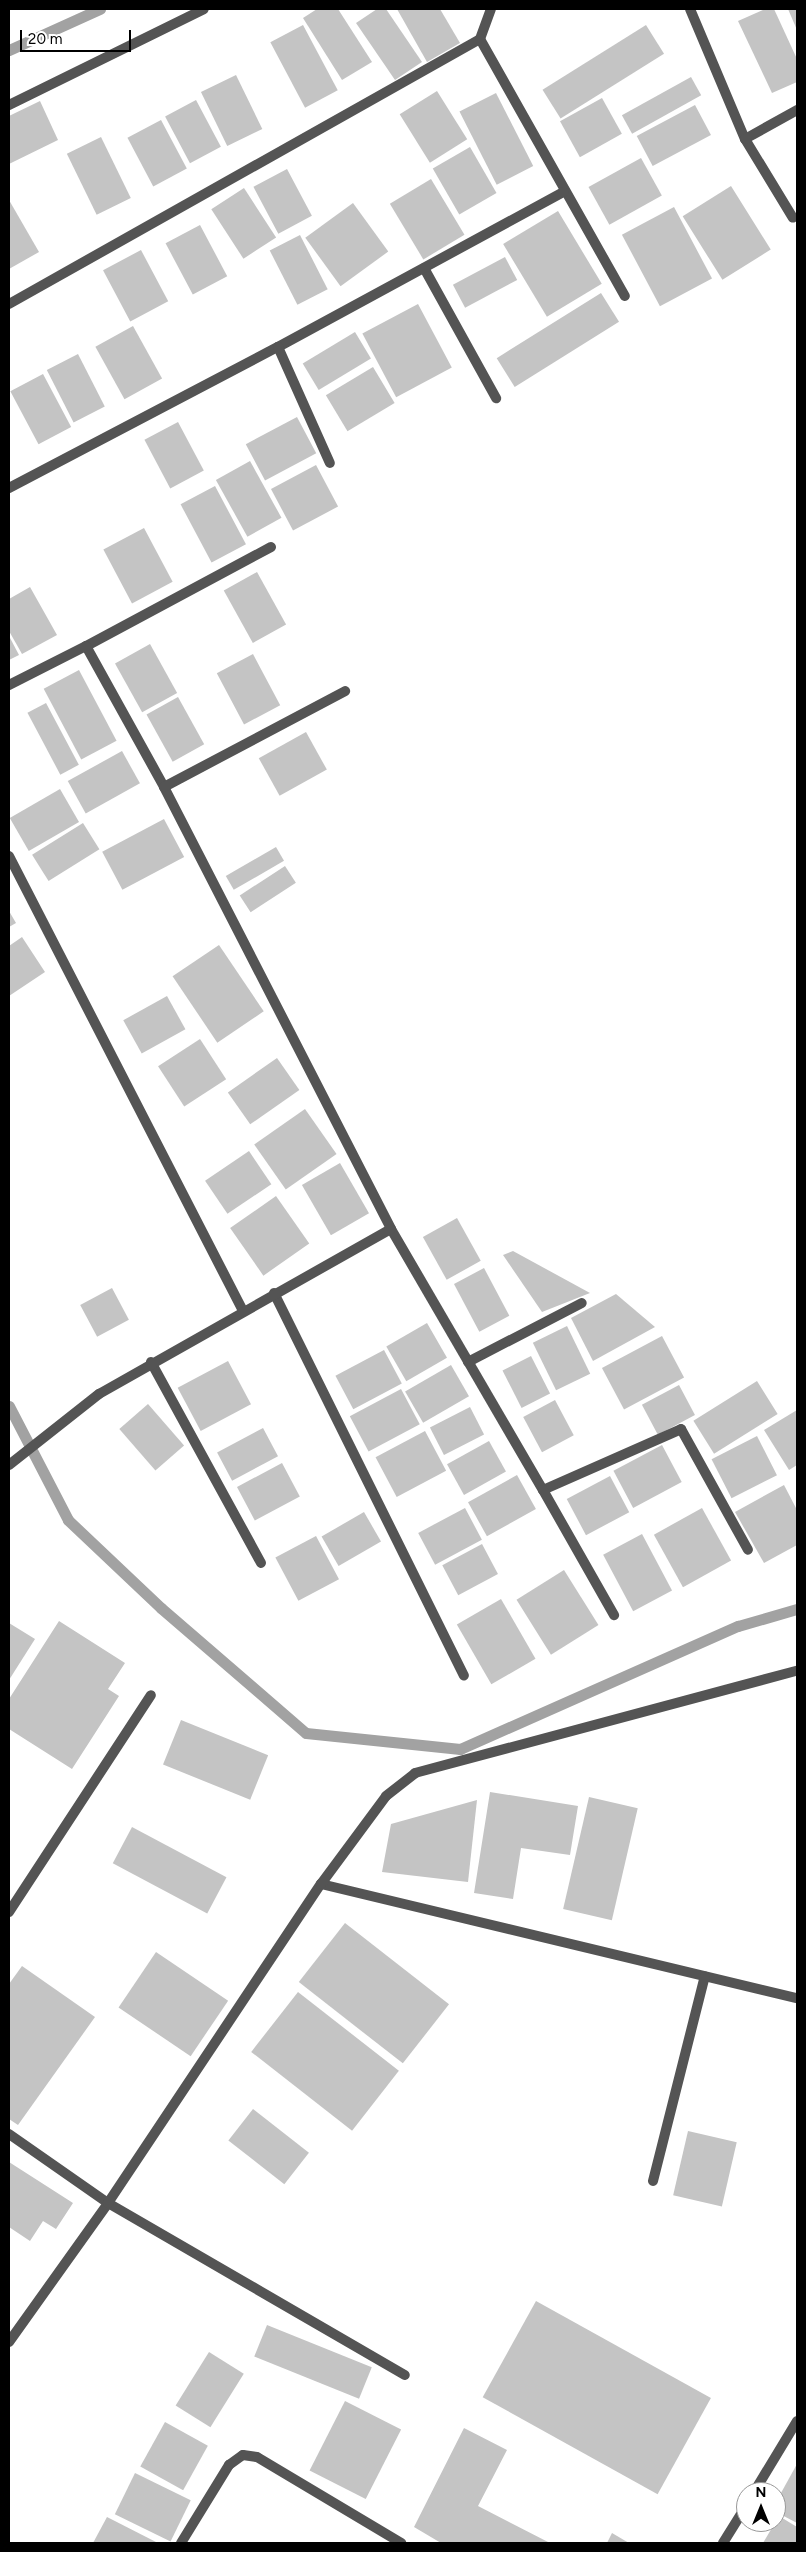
<!DOCTYPE html>
<html>
<head>
<meta charset="utf-8">
<style>
	body { margin:0 }
	#map { position:relative; width:806px; height:2552px; overflow:hidden; background:#fff; font-family:Figtree,sans-serif }
	div>[style] { position:absolute }
	.stream>* { height:11px; margin:-5.5px; padding:0 5.5px; transform-origin:5.5px; border-radius:5.5px; background:#a2a2a2 }
	.building>* { inset:0; background:#c4c4c4; transform-origin:0 0 }
	.street>* { height:10px; margin:-5px; padding:0 5px; transform-origin:5px; border-radius:5px; background:#545454 }
	span { translate:-50% -50%; white-space:nowrap; text-align:center; line-height:1.15; -webkit-text-stroke:4.5px #fff; paint-order:stroke }
	.frame { position:absolute; inset:0; border:10px solid #000; pointer-events:none }
	.north { position:absolute; left:736px; top:2482px; width:50px; height:50px; box-sizing:border-box; background:#fff; border:1px solid #999; border-radius:50%; rotate:0deg; font-size:14px; font-weight:700; line-height:20px; text-align:center; color:#000 }
	.north::after { content:''; display:block; margin:auto; width:18px; height:22px; background:#000; clip-path:polygon(50% 0,100% 100%,50% 72%,0 100%) }
	.scale { position:absolute; left:20px; top:30px; width:111px; height:22px; box-sizing:border-box; border:2px solid #000; border-top:0; padding-left:6px; font-size:15px; line-height:18px; white-space:nowrap; color:#000; -webkit-text-stroke:4px #fff; paint-order:stroke }
</style>
</head>
<body>
<div id="map">
	<div class="stream">
		<i style="left:9px;top:50px;width:100px;rotate:-24.3deg"></i>
		<i style="left:9px;top:1406px;width:128px;rotate:62.6deg"></i>
		<i style="left:68px;top:1520px;width:128px;rotate:43.4deg"></i>
		<i style="left:161px;top:1608px;width:191px;rotate:40.8deg"></i>
		<i style="left:306px;top:1733px;width:155px;rotate:5.9deg"></i>
		<i style="left:460px;top:1749px;width:304px;rotate:-23.9deg"></i>
		<i style="left:738px;top:1626px;width:61px;rotate:-16.1deg"></i>
	</div>
	<div class="building">
		<i style="clip-path:polygon(317px 9px,338px 9px,372px 62px,342px 80px,303px 18px)"></i>
		<i style="clip-path:polygon(377px 9px,386px 9px,422px 62px,395px 80px,356px 23px)"></i>
		<i style="clip-path:polygon(397px 9px,440px 9px,460px 43px,427px 62px)"></i>
		<i style="clip-path:polygon(765px 9px,774px 9px,797px 59px,797px 82px,772px 93px,738px 21px)"></i>
		<i style="clip-path:polygon(788px 9px,797px 9px,797px 30px)"></i>
		<i style="left:303px;top:25px;width:74px;height:37px;rotate:62deg"></i>
		<i style="left:646px;top:25px;width:34px;height:122px;rotate:58deg"></i>
		<i style="left:236px;top:75px;width:60px;height:39px;rotate:64deg"></i>
		<i style="left:691px;top:77px;width:21px;height:79px;rotate:61deg"></i>
		<i style="left:437px;top:91px;width:57px;height:44px;rotate:58deg"></i>
		<i style="left:496px;top:93px;width:82px;height:41px;rotate:63deg"></i>
		<i style="left:602px;top:98px;width:41px;height:48px;rotate:61deg"></i>
		<i style="left:196px;top:100px;width:53px;height:35px;rotate:62deg"></i>
		<i style="clip-path:polygon(40px 101px,58px 140px,9px 164px,9px 116px)"></i>
		<i style="left:695px;top:105px;width:34px;height:66px;rotate:62deg"></i>
		<i style="left:161px;top:120px;width:55px;height:38px;rotate:62deg"></i>
		<i style="left:101px;top:137px;width:68px;height:38px;rotate:64deg"></i>
		<i style="left:470px;top:147px;width:53px;height:43px;rotate:60deg"></i>
		<i style="left:641px;top:158px;width:43px;height:60px;rotate:61deg"></i>
		<i style="left:287px;top:169px;width:53px;height:38px;rotate:62deg"></i>
		<i style="left:431px;top:179px;width:65px;height:48px;rotate:59deg"></i>
		<i style="left:731px;top:186px;width:75px;height:57px;rotate:58deg"></i>
		<i style="left:244px;top:188px;width:59px;height:39px;rotate:57deg"></i>
		<i style="clip-path:polygon(9px 200px,39px 252px,9px 269px)"></i>
		<i style="left:353px;top:203px;width:60px;height:59px;rotate:54deg"></i>
		<i style="left:674px;top:207px;width:81px;height:59px;rotate:62deg"></i>
		<i style="left:558px;top:211px;width:85px;height:64px;rotate:59deg"></i>
		<i style="left:200px;top:225px;width:58px;height:39px;rotate:62deg"></i>
		<i style="left:300px;top:235px;width:61px;height:34px;rotate:63deg"></i>
		<i style="left:141px;top:250px;width:58px;height:43px;rotate:62deg"></i>
		<i style="left:505px;top:257px;width:26px;height:59px;rotate:62deg"></i>
		<i style="left:601px;top:293px;width:34px;height:123px;rotate:58deg"></i>
		<i style="left:418px;top:304px;width:72px;height:63px;rotate:62deg"></i>
		<i style="left:133px;top:326px;width:60px;height:43px;rotate:61deg"></i>
		<i style="left:355px;top:332px;width:31px;height:61px;rotate:59deg"></i>
		<i style="left:78px;top:354px;width:59px;height:35px;rotate:63deg"></i>
		<i style="left:373px;top:367px;width:42px;height:55px;rotate:59deg"></i>
		<i style="left:43px;top:374px;width:60px;height:37px;rotate:62deg"></i>
		<i style="left:297px;top:417px;width:41px;height:58px;rotate:62deg"></i>
		<i style="left:178px;top:422px;width:55px;height:38px;rotate:62deg"></i>
		<i style="left:250px;top:461px;width:65px;height:39px;rotate:61deg"></i>
		<i style="left:316px;top:465px;width:47px;height:51px;rotate:62deg"></i>
		<i style="left:215px;top:486px;width:66px;height:39px;rotate:62deg"></i>
		<i style="left:144px;top:528px;width:61px;height:46px;rotate:62deg"></i>
		<i style="left:257px;top:572px;width:60px;height:38px;rotate:61deg"></i>
		<i style="clip-path:polygon(30px 587px,57px 635px,22px 654px,9px 631px,9px 599px)"></i>
		<i style="clip-path:polygon(9px 636px,19px 655px,9px 660px)"></i>
		<i style="left:150px;top:644px;width:56px;height:40px;rotate:61deg"></i>
		<i style="left:253px;top:654px;width:58px;height:41px;rotate:62deg"></i>
		<i style="left:79px;top:670px;width:80px;height:40px;rotate:62deg"></i>
		<i style="left:178px;top:697px;width:54px;height:36px;rotate:61deg"></i>
		<i style="left:46px;top:703px;width:70px;height:21px;rotate:62deg"></i>
		<i style="left:306px;top:732px;width:43px;height:54px;rotate:61deg"></i>
		<i style="left:122px;top:751px;width:37px;height:62px;rotate:61deg"></i>
		<i style="left:60px;top:789px;width:38px;height:58px;rotate:60deg"></i>
		<i style="left:164px;top:819px;width:43px;height:70px;rotate:62deg"></i>
		<i style="left:83px;top:823px;width:31px;height:60px;rotate:58deg"></i>
		<i style="left:276px;top:847px;width:16px;height:58px;rotate:60deg"></i>
		<i style="left:285px;top:866px;width:20px;height:54px;rotate:57deg"></i>
		<i style="clip-path:polygon(9px 911px,16px 923px,9px 927px)"></i>
		<i style="clip-path:polygon(22px 937px,45px 972px,9px 996px,9px 946px)"></i>
		<i style="left:219px;top:945px;width:80px;height:56px;rotate:56deg"></i>
		<i style="left:167px;top:996px;width:38px;height:50px;rotate:61deg"></i>
		<i style="left:200px;top:1039px;width:48px;height:50px;rotate:57deg"></i>
		<i style="left:277px;top:1058px;width:39px;height:60px;rotate:55deg"></i>
		<i style="left:305px;top:1109px;width:55px;height:62px;rotate:55deg"></i>
		<i style="left:249px;top:1151px;width:40px;height:53px;rotate:56deg"></i>
		<i style="left:340px;top:1163px;width:58px;height:44px;rotate:60deg"></i>
		<i style="left:276px;top:1196px;width:58px;height:56px;rotate:55deg"></i>
		<i style="left:457px;top:1218px;width:49px;height:39px;rotate:61deg"></i>
		<i style="clip-path:polygon(513px 1251px,590px 1293px,542px 1312px,503px 1255px)"></i>
		<i style="left:484px;top:1268px;width:54px;height:34px;rotate:62deg"></i>
		<i style="left:112px;top:1288px;width:36px;height:36px;rotate:62deg"></i>
		<i style="clip-path:polygon(616px 1294px,655px 1327px,593px 1361px,571px 1318px)"></i>
		<i style="left:427px;top:1323px;width:40px;height:47px;rotate:60deg"></i>
		<i style="left:567px;top:1326px;width:53px;height:38px;rotate:64deg"></i>
		<i style="left:662px;top:1336px;width:47px;height:68px;rotate:62deg"></i>
		<i style="left:384px;top:1350px;width:38px;height:55px;rotate:62deg"></i>
		<i style="left:531px;top:1356px;width:42px;height:32px;rotate:63deg"></i>
		<i style="left:228px;top:1361px;width:49px;height:57px;rotate:62deg"></i>
		<i style="left:451px;top:1365px;width:36px;height:53px;rotate:60deg"></i>
		<i style="left:757px;top:1381px;width:39px;height:75px;rotate:58deg"></i>
		<i style="left:679px;top:1385px;width:34px;height:42px;rotate:62deg"></i>
		<i style="left:401px;top:1389px;width:40px;height:58px;rotate:62deg"></i>
		<i style="left:555px;top:1400px;width:40px;height:36px;rotate:62deg"></i>
		<i style="left:148px;top:1404px;width:55px;height:38px;rotate:49deg"></i>
		<i style="left:470px;top:1407px;width:31px;height:45px;rotate:63deg"></i>
		<i style="clip-path:polygon(797px 1410px,797px 1465px,789px 1470px,764px 1430px)"></i>
		<i style="left:263px;top:1428px;width:32px;height:52px;rotate:62deg"></i>
		<i style="left:425px;top:1431px;width:45px;height:56px;rotate:62deg"></i>
		<i style="left:757px;top:1436px;width:44px;height:51px;rotate:63deg"></i>
		<i style="left:489px;top:1441px;width:35px;height:48px;rotate:61deg"></i>
		<i style="left:662px;top:1445px;width:42px;height:55px;rotate:62deg"></i>
		<i style="left:282px;top:1463px;width:38px;height:51px;rotate:62deg"></i>
		<i style="left:517px;top:1475px;width:39px;height:56px;rotate:61deg"></i>
		<i style="left:610px;top:1476px;width:41px;height:49px;rotate:62deg"></i>
		<i style="clip-path:polygon(784px 1485px,797px 1510px,797px 1545px,764px 1563px,735px 1512px)"></i>
		<i style="left:465px;top:1508px;width:36px;height:53px;rotate:62deg"></i>
		<i style="left:702px;top:1508px;width:60px;height:55px;rotate:61deg"></i>
		<i style="left:364px;top:1512px;width:34px;height:49px;rotate:60deg"></i>
		<i style="left:642px;top:1534px;width:64px;height:44px;rotate:62deg"></i>
		<i style="left:316px;top:1536px;width:49px;height:46px;rotate:62deg"></i>
		<i style="left:482px;top:1544px;width:34px;height:45px;rotate:62deg"></i>
		<i style="left:564px;top:1570px;width:65px;height:56px;rotate:58deg"></i>
		<i style="left:501px;top:1599px;width:69px;height:51px;rotate:60deg"></i>
		<i style="clip-path:polygon(59px 1621px,125px 1663px,108px 1689px,119px 1696px,72px 1769px,9px 1729px,9px 1699px)"></i>
		<i style="clip-path:polygon(9px 1623px,35px 1639px,9px 1680px)"></i>
		<i style="left:181px;top:1720px;width:94px;height:48px;rotate:22deg"></i>
		<i style="clip-path:polygon(490px 1792px,578px 1806px,570px 1855px,521px 1848px,513px 1899px,474px 1893px)"></i>
		<i style="left:589px;top:1797px;width:50px;height:115px;rotate:13deg"></i>
		<i style="clip-path:polygon(477px 1800px,468px 1882px,382px 1872px,391px 1824px)"></i>
		<i style="left:132px;top:1827px;width:107px;height:41px;rotate:28deg"></i>
		<i style="left:345px;top:1923px;width:132px;height:75px;rotate:38deg"></i>
		<i style="left:156px;top:1952px;width:87px;height:67px;rotate:34deg"></i>
		<i style="clip-path:polygon(22px 1966px,95px 2017px,18px 2125px,9px 2119px,9px 1984px)"></i>
		<i style="left:298px;top:1992px;width:128px;height:76px;rotate:38deg"></i>
		<i style="left:253px;top:2109px;width:71px;height:40px;rotate:38deg"></i>
		<i style="left:688px;top:2131px;width:50px;height:66px;rotate:13deg"></i>
		<i style="clip-path:polygon(9px 2162px,73px 2203px,56px 2229px,43px 2221px,30px 2241px,9px 2227px)"></i>
		<i style="left:536px;top:2301px;width:200px;height:110px;rotate:29deg"></i>
		<i style="left:267px;top:2325px;width:113px;height:34px;rotate:22deg"></i>
		<i style="left:209px;top:2352px;width:41px;height:63px;rotate:32deg"></i>
		<i style="left:345px;top:2401px;width:63px;height:78px;rotate:27deg"></i>
		<i style="left:165px;top:2422px;width:49px;height:51px;rotate:29deg"></i>
		<i style="clip-path:polygon(464px 2428px,507px 2450px,478px 2506px,550px 2543px,441px 2543px,414px 2527px)"></i>
		<i style="clip-path:polygon(797px 2464px,797px 2523px,776px 2512px,776px 2502px)"></i>
		<i style="left:135px;top:2473px;width:62px;height:46px;rotate:26deg"></i>
		<i style="clip-path:polygon(779px 2516px,797px 2527px,797px 2543px,763px 2543px)"></i>
		<i style="clip-path:polygon(107px 2517px,158px 2543px,93px 2543px)"></i>
		<i style="clip-path:polygon(612px 2533px,629px 2543px,607px 2543px)"></i>
	</div>
	<div class="street">
		<i style="left:690px;top:9px;width:141px;rotate:67.1deg"></i>
		<i style="left:745px;top:139px;width:92px;rotate:58.7deg"></i>
		<i style="left:480px;top:39px;width:32px;rotate:-70deg"></i>
		<i style="left:9px;top:105px;width:217px;rotate:-26.2deg"></i>
		<i style="left:745px;top:139px;width:60px;rotate:-29.1deg"></i>
		<i style="left:424px;top:268px;width:149px;rotate:61deg"></i>
		<i style="left:9px;top:304px;width:540px;rotate:-29.36deg"></i>
		<i style="left:480px;top:39px;width:295px;rotate:60.6deg"></i>
		<i style="left:278px;top:347px;width:325px;rotate:-28.5deg"></i>
		<i style="left:9px;top:488px;width:304px;rotate:-27.7deg"></i>
		<i style="left:278px;top:347px;width:127px;rotate:65.9deg"></i>
		<i style="left:271px;top:547px;width:210px;rotate:151.8deg"></i>
		<i style="left:86px;top:646px;width:161px;rotate:61deg"></i>
		<i style="left:164px;top:787px;width:497px;rotate:62.8deg"></i>
		<i style="left:391px;top:1229px;width:302px;rotate:59.8deg"></i>
		<i style="left:543px;top:1490px;width:151px;rotate:-23.8deg"></i>
		<i style="left:681px;top:1429px;width:138px;rotate:61deg"></i>
		<i style="left:9px;top:685px;width:86px;rotate:-26.9deg"></i>
		<i style="left:164px;top:787px;width:205px;rotate:-27.9deg"></i>
		<i style="left:9px;top:856px;width:512px;rotate:62.78deg"></i>
		<i style="left:274px;top:1293px;width:427px;rotate:63.6deg"></i>
		<i style="left:151px;top:1362px;width:229px;rotate:61.3deg"></i>
		<i style="left:468px;top:1362px;width:128px;rotate:-27.4deg"></i>
		<i style="left:9px;top:1465px;width:115px;rotate:-38.3deg"></i>
		<i style="left:99px;top:1394px;width:335px;rotate:-29.5deg"></i>
		<i style="left:543px;top:1490px;width:144px;rotate:60.4deg"></i>
		<i style="left:321px;top:1884px;width:489px;rotate:13.5deg"></i>
		<i style="left:9px;top:1912px;width:259px;rotate:-56.8deg"></i>
		<i style="left:9px;top:2134px;width:121px;rotate:34.9deg"></i>
		<i style="left:108px;top:2203px;width:343px;rotate:30.1deg"></i>
		<i style="left:653px;top:2181px;width:211px;rotate:-75.8deg"></i>
		<i style="left:9px;top:2342px;width:171px;rotate:-54.5deg"></i>
		<i style="left:108px;top:2203px;width:384px;rotate:-56.3deg"></i>
		<i style="left:321px;top:1884px;width:109px;rotate:-53.5deg"></i>
		<i style="left:386px;top:1796px;width:37px;rotate:-38deg"></i>
		<i style="left:415px;top:1773px;width:395px;rotate:-15deg"></i>
		<i style="left:754px;top:2492px;width:83px;rotate:-58.8deg"></i>
		<i style="left:181px;top:2543px;width:92px;rotate:-58.4deg"></i>
		<i style="left:229px;top:2465px;width:17px;rotate:-36deg"></i>
		<i style="left:243px;top:2455px;width:14px;rotate:8deg"></i>
		<i style="left:257px;top:2457px;width:168px;rotate:30.8deg"></i>
		<i style="left:723px;top:2543px;width:44px;rotate:-58.1deg"></i>
	</div>
	<div class="frame"></div>
	<div class="north">N</div>
	<div class="scale">20 m</div>
</div>
</body>
</html>
